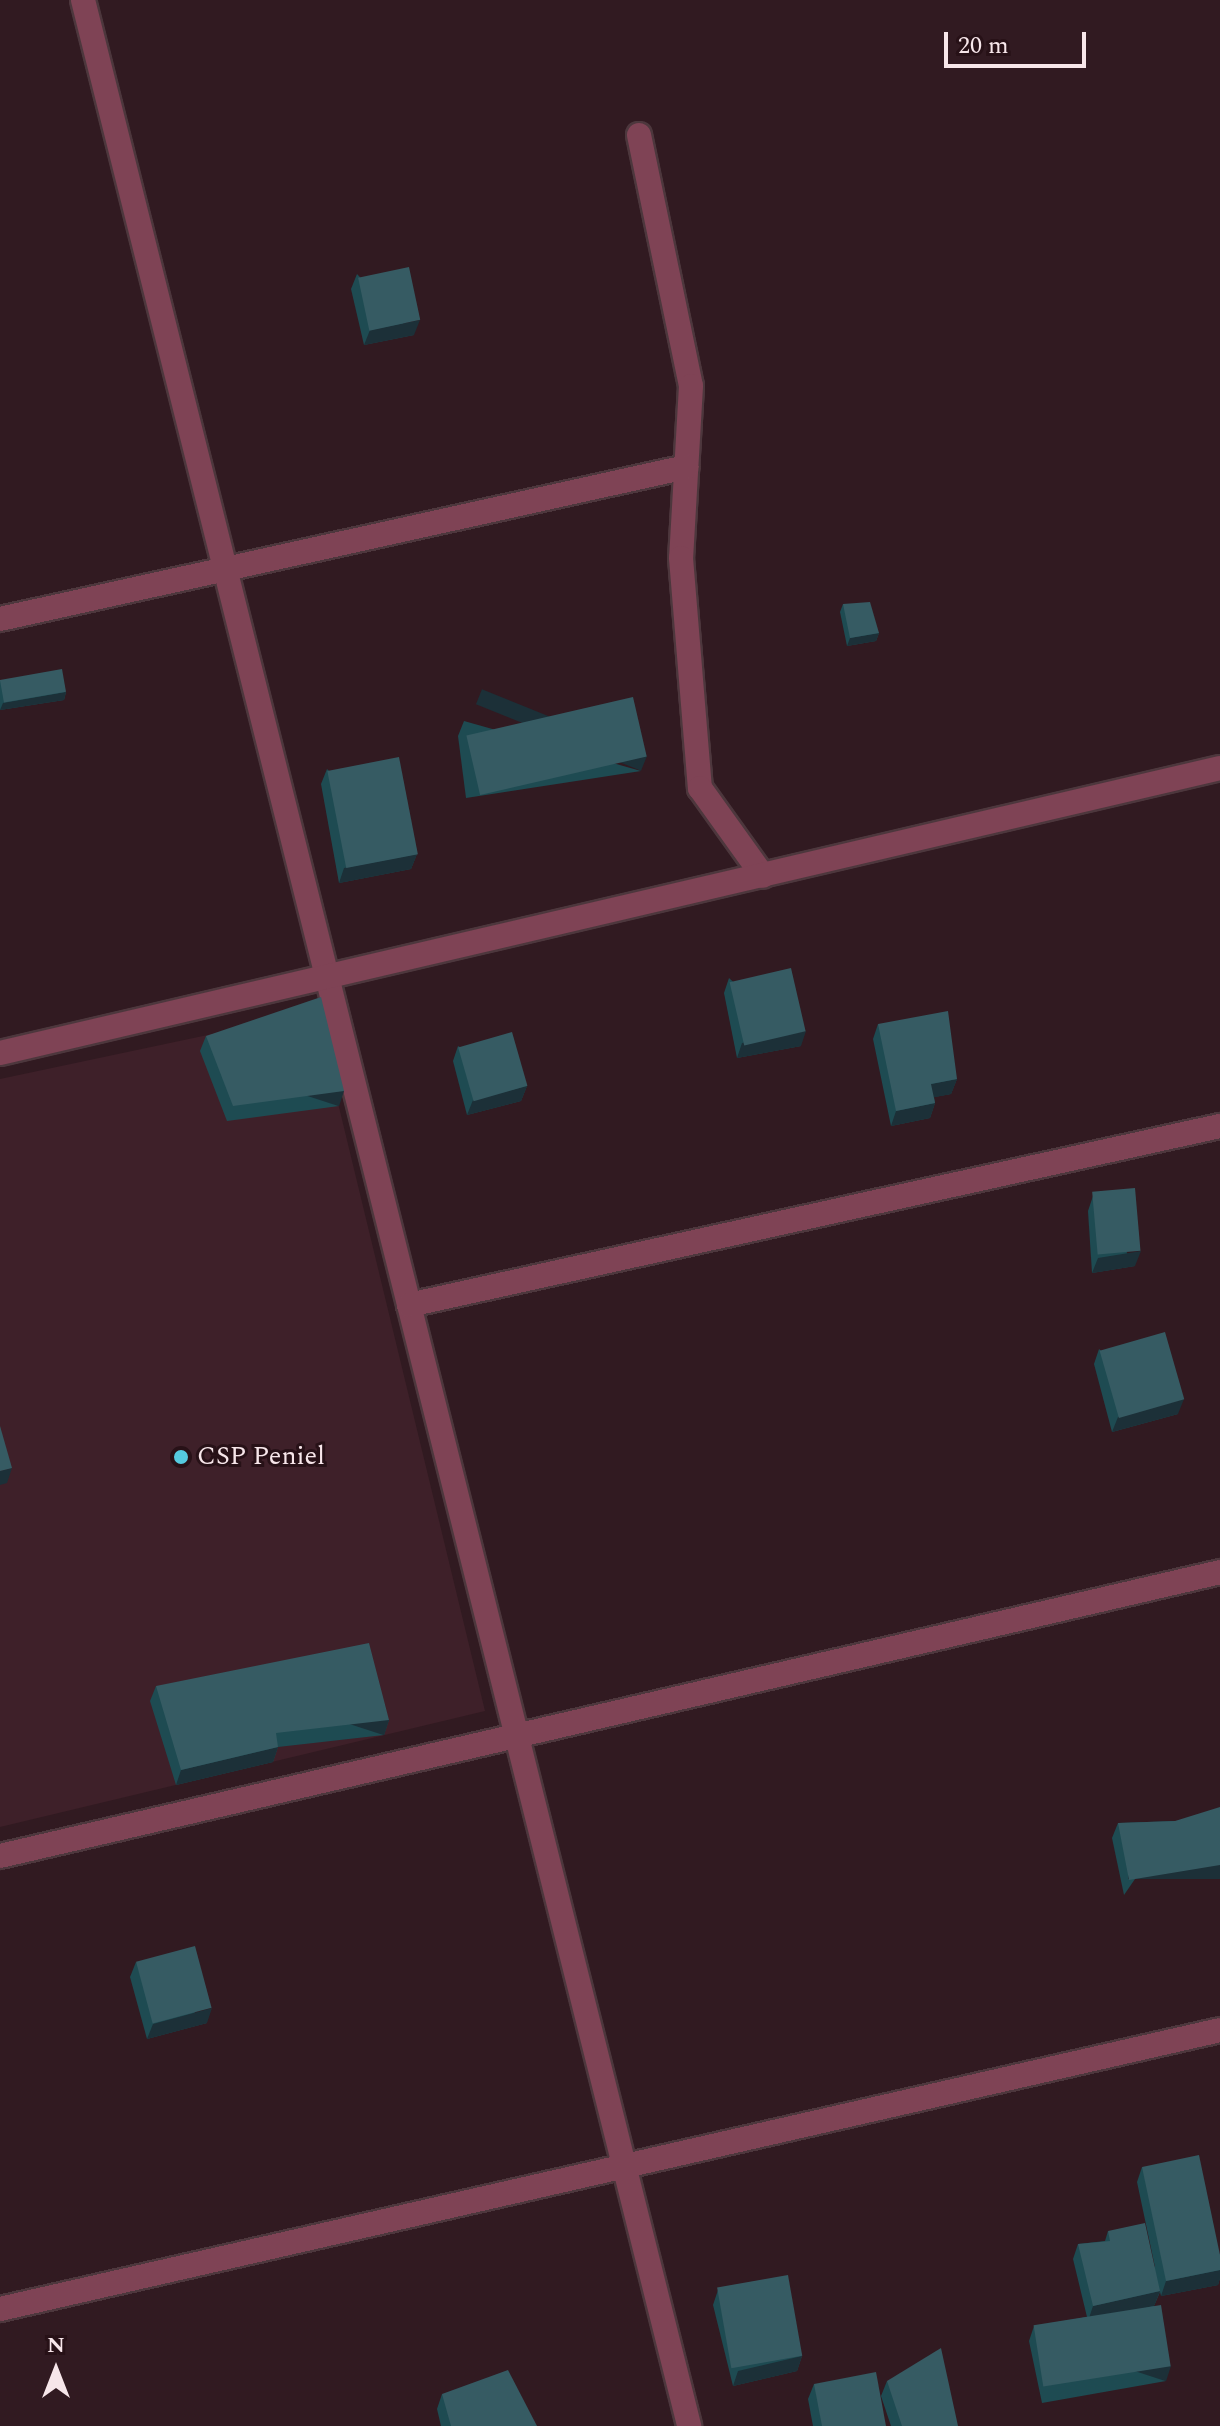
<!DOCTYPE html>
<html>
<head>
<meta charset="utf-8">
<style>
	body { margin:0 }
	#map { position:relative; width:1220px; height:2426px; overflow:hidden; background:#311a21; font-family:Spectral,serif }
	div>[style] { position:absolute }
	.built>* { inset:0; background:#3e2029 }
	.roads { filter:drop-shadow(2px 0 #4d373d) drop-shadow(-2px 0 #4d373d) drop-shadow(0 2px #4d373d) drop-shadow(0 -2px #4d373d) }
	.street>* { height:24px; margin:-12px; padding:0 12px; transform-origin:12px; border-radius:12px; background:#7f4355 }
	.wall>* { inset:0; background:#1e4b52 }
	.shaded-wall>* { inset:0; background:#1c3038; transform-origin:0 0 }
	.building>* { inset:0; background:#365b63; transform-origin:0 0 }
	.dots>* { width:22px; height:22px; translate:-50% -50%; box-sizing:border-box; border:4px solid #271117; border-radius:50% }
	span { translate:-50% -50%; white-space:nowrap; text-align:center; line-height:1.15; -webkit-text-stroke:6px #271117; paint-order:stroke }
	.poi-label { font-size:26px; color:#f7e6ea }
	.left { translate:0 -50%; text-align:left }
	.north { position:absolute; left:16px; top:2330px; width:80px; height:80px; -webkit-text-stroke:6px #271117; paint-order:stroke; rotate:0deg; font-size:22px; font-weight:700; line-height:32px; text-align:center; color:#f7e6ea }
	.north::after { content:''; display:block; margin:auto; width:28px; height:36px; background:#f7e6ea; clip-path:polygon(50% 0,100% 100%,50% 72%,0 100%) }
	.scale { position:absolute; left:944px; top:32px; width:142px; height:36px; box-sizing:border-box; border:4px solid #f7e6ea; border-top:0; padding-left:10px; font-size:24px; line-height:28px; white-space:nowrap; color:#f7e6ea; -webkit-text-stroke:6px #271117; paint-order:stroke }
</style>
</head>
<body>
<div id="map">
	<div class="built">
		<i style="clip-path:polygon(316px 1012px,485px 1711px,0 1827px,0 1079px)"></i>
	</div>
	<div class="roads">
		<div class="street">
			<i style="left:83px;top:0;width:2501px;rotate:75.97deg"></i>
			<i style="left:639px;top:135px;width:256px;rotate:78.3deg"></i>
			<i style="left:691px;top:386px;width:172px;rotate:93.3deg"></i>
			<i style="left:681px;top:558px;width:231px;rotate:85.3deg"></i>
			<i style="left:700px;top:788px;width:108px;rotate:54.4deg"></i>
			<i style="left:0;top:619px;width:703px;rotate:-12.49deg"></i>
			<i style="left:0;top:1053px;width:1253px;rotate:-13.15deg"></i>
			<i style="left:409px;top:1305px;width:831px;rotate:-12.45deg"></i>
			<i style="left:0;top:1856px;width:1253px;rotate:-13.1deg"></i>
			<i style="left:0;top:2309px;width:1251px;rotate:-12.88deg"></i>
		</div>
	</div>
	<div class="wall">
		<i style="clip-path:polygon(357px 274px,414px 335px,364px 345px,351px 289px)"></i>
		<i style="clip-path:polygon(843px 604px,879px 633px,876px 641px,847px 646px,840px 612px)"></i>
		<i style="clip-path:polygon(0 680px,66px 692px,64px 700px,0 710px)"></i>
		<i style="clip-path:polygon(464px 721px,641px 771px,466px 798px,458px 736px)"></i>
		<i style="clip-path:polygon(327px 769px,417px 854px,411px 869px,339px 883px,321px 784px)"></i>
		<i style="clip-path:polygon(729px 978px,801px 1046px,737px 1058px,724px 993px)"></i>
		<i style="clip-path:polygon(878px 1024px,957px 1079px,951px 1094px,934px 1097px,935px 1103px,930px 1118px,891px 1126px,873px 1039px)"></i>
		<i style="clip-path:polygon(206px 1036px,339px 1106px,227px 1121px,200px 1051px)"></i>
		<i style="clip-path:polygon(458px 1046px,527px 1086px,521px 1101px,467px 1115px,453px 1061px)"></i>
		<i style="clip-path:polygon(1093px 1196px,1135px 1266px,1092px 1273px,1088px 1211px)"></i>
		<i style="clip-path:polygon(1099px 1349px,1178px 1414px,1112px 1432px,1094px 1364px)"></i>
		<i style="clip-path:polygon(156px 1686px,389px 1720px,384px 1735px,278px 1747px,273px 1762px,176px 1785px,150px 1701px)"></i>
		<i style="clip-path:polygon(1175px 1821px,1124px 1895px,1112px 1838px,1118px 1823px)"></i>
		<i style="clip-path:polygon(136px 1962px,207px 2023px,147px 2039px,130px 1977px)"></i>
		<i style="clip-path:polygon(1142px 2167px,1220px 2255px,1220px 2278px,1218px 2285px,1161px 2296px,1160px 2292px,1154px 2306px,1166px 2381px,1042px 2403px,1029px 2341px,1034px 2326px,1087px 2317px,1073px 2259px,1078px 2244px,1105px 2241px,1108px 2231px,1155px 2267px,1137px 2182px)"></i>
		<i style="clip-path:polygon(718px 2290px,802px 2356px,797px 2371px,733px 2386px,713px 2305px)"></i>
		<i style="clip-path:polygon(887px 2381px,958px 2426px,891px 2426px,881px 2396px)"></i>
		<i style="clip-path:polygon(814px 2384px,886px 2426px,813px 2426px,808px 2399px)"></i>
		<i style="clip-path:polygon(442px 2394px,537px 2426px,441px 2426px,437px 2409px)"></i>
	</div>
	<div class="shaded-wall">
		<i style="clip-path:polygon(420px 320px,414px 335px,364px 345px,370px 330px)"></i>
		<i style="clip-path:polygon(879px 633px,876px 641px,847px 646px,850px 638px)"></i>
		<i style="clip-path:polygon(66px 692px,64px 700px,0 710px,3px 703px)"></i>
		<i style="left:647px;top:756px;width:16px;height:178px;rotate:112deg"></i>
		<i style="clip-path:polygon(417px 854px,411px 869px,339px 883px,344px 868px)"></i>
		<i style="clip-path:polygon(806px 1031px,801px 1046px,737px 1058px,742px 1043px)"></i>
		<i style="clip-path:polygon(957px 1079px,951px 1094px,926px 1099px,931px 1084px)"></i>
		<i style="clip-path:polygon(527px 1086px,521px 1101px,467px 1115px,473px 1100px)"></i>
		<i style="left:344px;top:1091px;width:16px;height:112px;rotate:108deg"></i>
		<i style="clip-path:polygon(935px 1103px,930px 1118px,891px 1126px,896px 1111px)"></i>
		<i style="clip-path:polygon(1141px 1251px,1135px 1266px,1092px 1273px,1098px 1258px)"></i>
		<i style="clip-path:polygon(1184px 1399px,1178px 1414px,1112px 1432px,1118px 1417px)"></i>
		<i style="clip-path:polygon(12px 1468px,7px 1483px,0 1485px,0 1471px)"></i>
		<i style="left:389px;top:1720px;width:16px;height:114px;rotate:108deg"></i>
		<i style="clip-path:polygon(278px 1747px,273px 1762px,176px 1785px,181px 1770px)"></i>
		<i style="left:1220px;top:1865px;width:14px;height:92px;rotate:90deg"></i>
		<i style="clip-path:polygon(212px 2008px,207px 2023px,147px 2039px,153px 2024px)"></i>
		<i style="clip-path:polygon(1220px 2270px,1220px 2278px,1218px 2285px,1161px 2296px,1166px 2281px)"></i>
		<i style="clip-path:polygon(1160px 2291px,1154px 2306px,1088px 2321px,1093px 2306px)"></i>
		<i style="clip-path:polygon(802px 2356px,797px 2371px,733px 2386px,738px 2371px)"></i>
		<i style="left:1171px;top:2366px;width:16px;height:125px;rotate:108deg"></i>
	</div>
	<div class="building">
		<i style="left:409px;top:267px;width:54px;height:52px;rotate:78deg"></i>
		<i style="clip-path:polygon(870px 602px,879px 633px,850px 638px,843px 604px)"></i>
		<i style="left:62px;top:669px;width:23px;height:63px;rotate:80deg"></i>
		<i style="left:633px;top:697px;width:61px;height:171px;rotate:77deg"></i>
		<i style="left:399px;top:757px;width:99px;height:73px;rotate:79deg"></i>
		<i style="left:791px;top:968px;width:65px;height:63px;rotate:77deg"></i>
		<i style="clip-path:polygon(321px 997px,344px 1091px,233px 1106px,206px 1036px)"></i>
		<i style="clip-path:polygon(948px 1011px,957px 1079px,931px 1084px,935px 1103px,896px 1111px,878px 1024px)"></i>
		<i style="left:512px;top:1032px;width:56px;height:56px;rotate:74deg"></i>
		<i style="left:1135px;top:1188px;width:63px;height:43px;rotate:85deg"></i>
		<i style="left:1165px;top:1332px;width:70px;height:68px;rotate:74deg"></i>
		<i style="clip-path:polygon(0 1426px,12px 1468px,0 1471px)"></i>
		<i style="clip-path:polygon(369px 1643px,389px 1720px,276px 1733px,278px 1747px,181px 1770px,156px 1686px)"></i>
		<i style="clip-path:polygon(1220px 1807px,1220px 1865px,1129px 1880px,1118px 1823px,1175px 1821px)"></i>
		<i style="left:195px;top:1946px;width:64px;height:61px;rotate:75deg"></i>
		<i style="clip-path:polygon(1199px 2155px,1220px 2255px,1220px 2270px,1166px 2281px,1142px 2167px)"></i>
		<i style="clip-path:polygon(1145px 2223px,1160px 2291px,1093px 2306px,1078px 2244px,1110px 2241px,1108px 2231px)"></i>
		<i style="left:788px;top:2275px;width:82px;height:72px;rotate:80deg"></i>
		<i style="left:1161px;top:2305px;width:62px;height:129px;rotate:81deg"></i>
		<i style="clip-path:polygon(941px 2348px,958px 2426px,902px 2426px,887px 2381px)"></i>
		<i style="clip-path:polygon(508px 2370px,537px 2426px,451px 2426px,442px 2394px)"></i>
		<i style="clip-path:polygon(876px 2372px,886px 2426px,822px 2426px,814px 2384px)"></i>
	</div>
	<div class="dots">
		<i style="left:181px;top:1457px;background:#55cadf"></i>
	</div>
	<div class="poi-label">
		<span class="left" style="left:197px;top:1457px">CSP Peniel</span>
	</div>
	<div class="north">N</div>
	<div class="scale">20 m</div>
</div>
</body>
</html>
